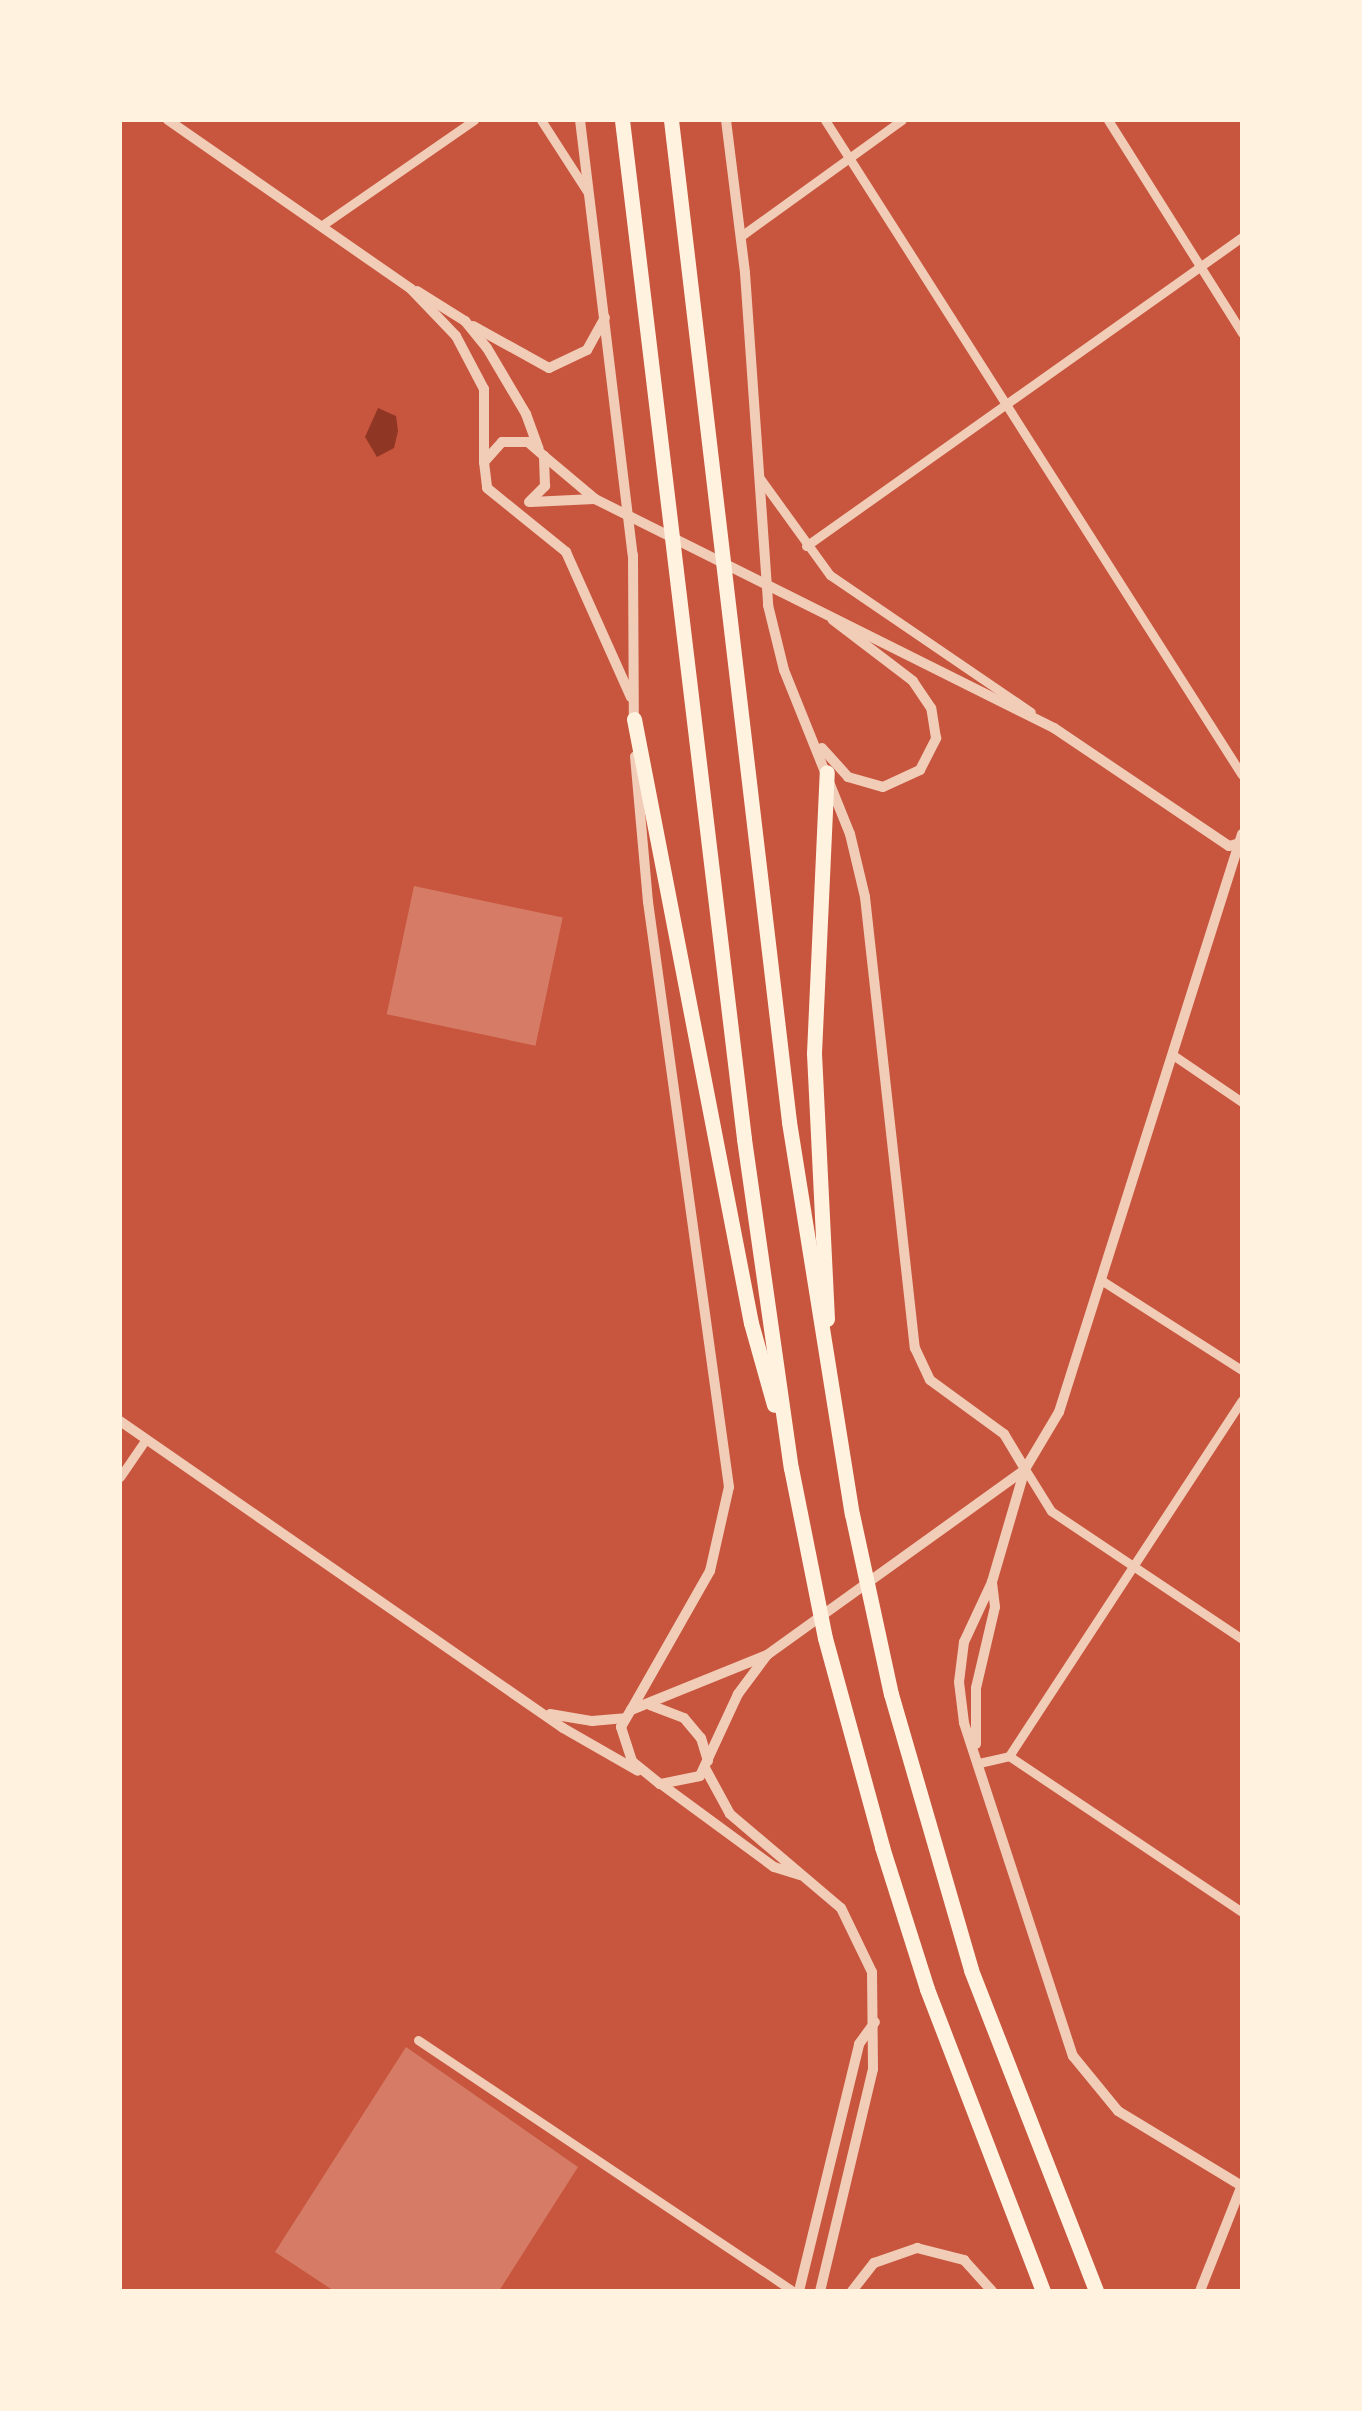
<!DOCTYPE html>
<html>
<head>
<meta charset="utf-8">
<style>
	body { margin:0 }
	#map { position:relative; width:1362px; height:2411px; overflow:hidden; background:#c8553d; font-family:Commissioner,sans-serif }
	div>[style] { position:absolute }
	.water>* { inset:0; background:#8f3625 }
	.building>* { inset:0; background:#d67c66; transform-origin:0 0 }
	.minor>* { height:9px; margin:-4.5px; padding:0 4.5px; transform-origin:4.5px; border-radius:4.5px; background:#f1ccb7 }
	.tertiary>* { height:10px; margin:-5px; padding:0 5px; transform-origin:5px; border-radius:5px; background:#f1ccb7 }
	.motorway>* { height:15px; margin:-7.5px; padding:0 7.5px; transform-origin:7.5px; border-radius:7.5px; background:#fff3e0 }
	span { translate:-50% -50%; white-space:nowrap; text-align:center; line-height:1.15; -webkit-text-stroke:8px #fff3e0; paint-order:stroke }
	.frame { position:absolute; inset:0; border:122px solid #fff3e0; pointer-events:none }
</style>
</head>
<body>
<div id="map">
	<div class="water">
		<i style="clip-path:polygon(378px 408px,396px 416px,398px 431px,394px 448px,377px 457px,365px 437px)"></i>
	</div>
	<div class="building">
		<i style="left:414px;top:886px;width:152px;height:131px;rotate:12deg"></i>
		<i style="clip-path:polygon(406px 2047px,578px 2167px,499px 2291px,334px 2291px,275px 2252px)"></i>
	</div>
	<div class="minor">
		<i style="left:541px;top:120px;width:87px;rotate:57.2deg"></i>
		<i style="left:825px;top:120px;width:776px;rotate:57.52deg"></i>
		<i style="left:1108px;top:120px;width:252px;rotate:57.8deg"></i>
		<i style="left:321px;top:226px;width:186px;rotate:-34.7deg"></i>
		<i style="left:741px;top:236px;width:198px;rotate:-35.8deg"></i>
		<i style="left:759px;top:477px;width:121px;rotate:54.1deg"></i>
		<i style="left:830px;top:575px;width:243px;rotate:34.3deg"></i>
		<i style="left:806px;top:546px;width:534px;rotate:-35.33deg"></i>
		<i style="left:1173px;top:1055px;width:83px;rotate:34.3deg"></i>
		<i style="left:1101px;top:1280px;width:167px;rotate:32.6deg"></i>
		<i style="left:1025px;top:1469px;width:49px;rotate:58.2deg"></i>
		<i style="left:1051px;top:1511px;width:230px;rotate:33.8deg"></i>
		<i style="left:120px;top:1477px;width:46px;rotate:-55.6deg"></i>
		<i style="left:1009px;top:1756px;width:425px;rotate:-56.8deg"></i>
		<i style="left:979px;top:1763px;width:31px;rotate:-13deg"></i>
		<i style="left:1009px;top:1756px;width:280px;rotate:33.8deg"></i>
		<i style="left:418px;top:2040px;width:451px;rotate:33.8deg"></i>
	</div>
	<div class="tertiary">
		<i style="left:168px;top:120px;width:296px;rotate:34.8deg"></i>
		<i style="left:411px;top:289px;width:65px;rotate:46.2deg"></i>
		<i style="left:456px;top:336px;width:60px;rotate:62.2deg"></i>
		<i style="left:484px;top:389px;width:73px;rotate:90deg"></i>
		<i style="left:580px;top:120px;width:438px;rotate:83.1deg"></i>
		<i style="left:633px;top:555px;width:170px;rotate:89.7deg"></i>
		<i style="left:726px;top:120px;width:154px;rotate:82.9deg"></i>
		<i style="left:745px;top:273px;width:333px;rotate:86deg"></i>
		<i style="left:768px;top:605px;width:67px;rotate:76.2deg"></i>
		<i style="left:784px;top:670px;width:177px;rotate:68.1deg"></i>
		<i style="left:850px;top:834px;width:65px;rotate:76.6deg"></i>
		<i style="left:865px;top:897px;width:454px;rotate:83.7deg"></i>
		<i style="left:915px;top:1348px;width:35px;rotate:65deg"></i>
		<i style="left:930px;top:1380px;width:92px;rotate:36.1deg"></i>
		<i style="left:1004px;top:1434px;width:41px;rotate:59deg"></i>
		<i style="left:417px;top:291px;width:57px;rotate:32deg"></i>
		<i style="left:465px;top:321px;width:35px;rotate:51deg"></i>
		<i style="left:487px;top:348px;width:77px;rotate:59.4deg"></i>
		<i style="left:526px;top:414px;width:37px;rotate:70deg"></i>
		<i style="left:473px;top:326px;width:87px;rotate:28.9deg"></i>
		<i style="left:549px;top:368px;width:42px;rotate:-25.3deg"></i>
		<i style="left:587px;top:350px;width:37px;rotate:-61deg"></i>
		<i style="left:544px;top:456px;width:67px;rotate:40.1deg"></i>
		<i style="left:595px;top:499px;width:513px;rotate:26.52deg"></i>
		<i style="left:1054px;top:728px;width:211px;rotate:34deg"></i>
		<i style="left:1229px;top:846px;width:11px;rotate:-15deg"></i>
		<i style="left:529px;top:502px;width:23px;rotate:-45deg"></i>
		<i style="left:545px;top:486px;width:30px;rotate:-92deg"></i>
		<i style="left:544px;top:456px;width:21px;rotate:-139deg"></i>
		<i style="left:528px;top:442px;width:26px;rotate:180deg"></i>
		<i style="left:502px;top:442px;width:27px;rotate:132deg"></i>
		<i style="left:484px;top:462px;width:26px;rotate:83deg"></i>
		<i style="left:487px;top:488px;width:102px;rotate:39deg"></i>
		<i style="left:566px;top:552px;width:159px;rotate:65.9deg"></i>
		<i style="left:531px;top:502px;width:63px;rotate:-2.7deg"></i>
		<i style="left:822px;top:748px;width:39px;rotate:48deg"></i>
		<i style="left:848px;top:777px;width:36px;rotate:16deg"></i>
		<i style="left:883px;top:787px;width:41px;rotate:-24.7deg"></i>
		<i style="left:920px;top:770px;width:36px;rotate:-63deg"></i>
		<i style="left:936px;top:738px;width:30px;rotate:-99deg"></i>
		<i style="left:931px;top:708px;width:32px;rotate:-124deg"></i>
		<i style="left:913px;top:681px;width:101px;rotate:-142.7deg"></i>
		<i style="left:1242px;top:834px;width:606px;rotate:107.57deg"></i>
		<i style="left:1059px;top:1412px;width:66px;rotate:120.8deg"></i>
		<i style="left:1025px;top:1469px;width:118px;rotate:106.3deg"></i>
		<i style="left:992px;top:1582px;width:66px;rotate:115deg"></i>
		<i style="left:964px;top:1642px;width:40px;rotate:97.1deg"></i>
		<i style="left:959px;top:1682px;width:41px;rotate:83deg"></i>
		<i style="left:964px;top:1723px;width:350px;rotate:71.9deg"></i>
		<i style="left:1073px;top:2056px;width:71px;rotate:50.7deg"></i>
		<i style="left:1118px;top:2111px;width:145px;rotate:31.2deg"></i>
		<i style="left:120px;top:1421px;width:539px;rotate:34.72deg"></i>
		<i style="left:563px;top:1728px;width:86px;rotate:29.8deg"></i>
		<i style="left:767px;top:1655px;width:49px;rotate:126.6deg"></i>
		<i style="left:738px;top:1694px;width:90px;rotate:114.9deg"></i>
		<i style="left:700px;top:1776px;width:41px;rotate:168.7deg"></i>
		<i style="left:660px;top:1784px;width:36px;rotate:-141deg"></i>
		<i style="left:632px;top:1761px;width:36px;rotate:-108deg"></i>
		<i style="left:621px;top:1727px;width:20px;rotate:-60deg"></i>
		<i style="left:631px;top:1710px;width:147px;rotate:-22deg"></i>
		<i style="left:767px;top:1655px;width:317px;rotate:-35.7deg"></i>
		<i style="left:650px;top:1705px;width:36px;rotate:21deg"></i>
		<i style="left:684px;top:1718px;width:26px;rotate:50deg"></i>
		<i style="left:701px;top:1738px;width:24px;rotate:73deg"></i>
		<i style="left:631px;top:1710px;width:160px;rotate:-60.4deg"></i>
		<i style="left:710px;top:1571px;width:86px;rotate:-77.3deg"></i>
		<i style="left:729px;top:1487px;width:591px;rotate:-97.88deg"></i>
		<i style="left:648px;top:902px;width:146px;rotate:-95.1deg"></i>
		<i style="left:550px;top:1714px;width:43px;rotate:9.5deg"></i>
		<i style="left:592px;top:1721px;width:33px;rotate:-5deg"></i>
		<i style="left:976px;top:1744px;width:56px;rotate:-90deg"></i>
		<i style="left:976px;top:1688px;width:83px;rotate:-76.8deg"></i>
		<i style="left:995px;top:1607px;width:25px;rotate:-97deg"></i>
		<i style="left:705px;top:1768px;width:52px;rotate:61.5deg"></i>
		<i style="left:730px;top:1814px;width:145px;rotate:40.3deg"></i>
		<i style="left:841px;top:1908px;width:71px;rotate:64.2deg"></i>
		<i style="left:872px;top:1972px;width:97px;rotate:89.4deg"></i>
		<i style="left:873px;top:2069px;width:228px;rotate:103.4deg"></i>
		<i style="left:661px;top:1784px;width:140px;rotate:36.3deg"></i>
		<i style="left:774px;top:1867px;width:27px;rotate:17deg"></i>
		<i style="left:799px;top:2291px;width:254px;rotate:-76.3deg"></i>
		<i style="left:859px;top:2044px;width:27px;rotate:-54deg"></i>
		<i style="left:852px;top:2291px;width:36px;rotate:-52deg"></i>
		<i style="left:874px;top:2263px;width:46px;rotate:-19.2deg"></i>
		<i style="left:917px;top:2248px;width:49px;rotate:14.3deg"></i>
		<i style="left:964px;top:2260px;width:42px;rotate:47.9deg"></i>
		<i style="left:1200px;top:2291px;width:114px;rotate:-68.4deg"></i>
	</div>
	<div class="motorway">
		<i style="left:622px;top:120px;width:1026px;rotate:83.17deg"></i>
		<i style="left:744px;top:1139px;width:332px;rotate:81.9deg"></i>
		<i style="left:791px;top:1468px;width:173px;rotate:78.7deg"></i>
		<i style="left:825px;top:1638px;width:217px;rotate:74.7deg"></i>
		<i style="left:882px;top:1847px;width:149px;rotate:72.4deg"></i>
		<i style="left:927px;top:1989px;width:324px;rotate:69deg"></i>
		<i style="left:671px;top:120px;width:1009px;rotate:83.28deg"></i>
		<i style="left:789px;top:1122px;width:397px;rotate:80.9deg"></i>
		<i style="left:852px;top:1514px;width:184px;rotate:77.8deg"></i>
		<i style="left:891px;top:1694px;width:287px;rotate:73.8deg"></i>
		<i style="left:971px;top:1970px;width:344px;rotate:68.7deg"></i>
		<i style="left:634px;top:719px;width:615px;rotate:79.04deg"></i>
		<i style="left:751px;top:1323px;width:85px;rotate:74.3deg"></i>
		<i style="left:827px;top:1319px;width:266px;rotate:-92.8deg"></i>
		<i style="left:814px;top:1053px;width:281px;rotate:-87.4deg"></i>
	</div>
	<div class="frame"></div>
</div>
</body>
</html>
